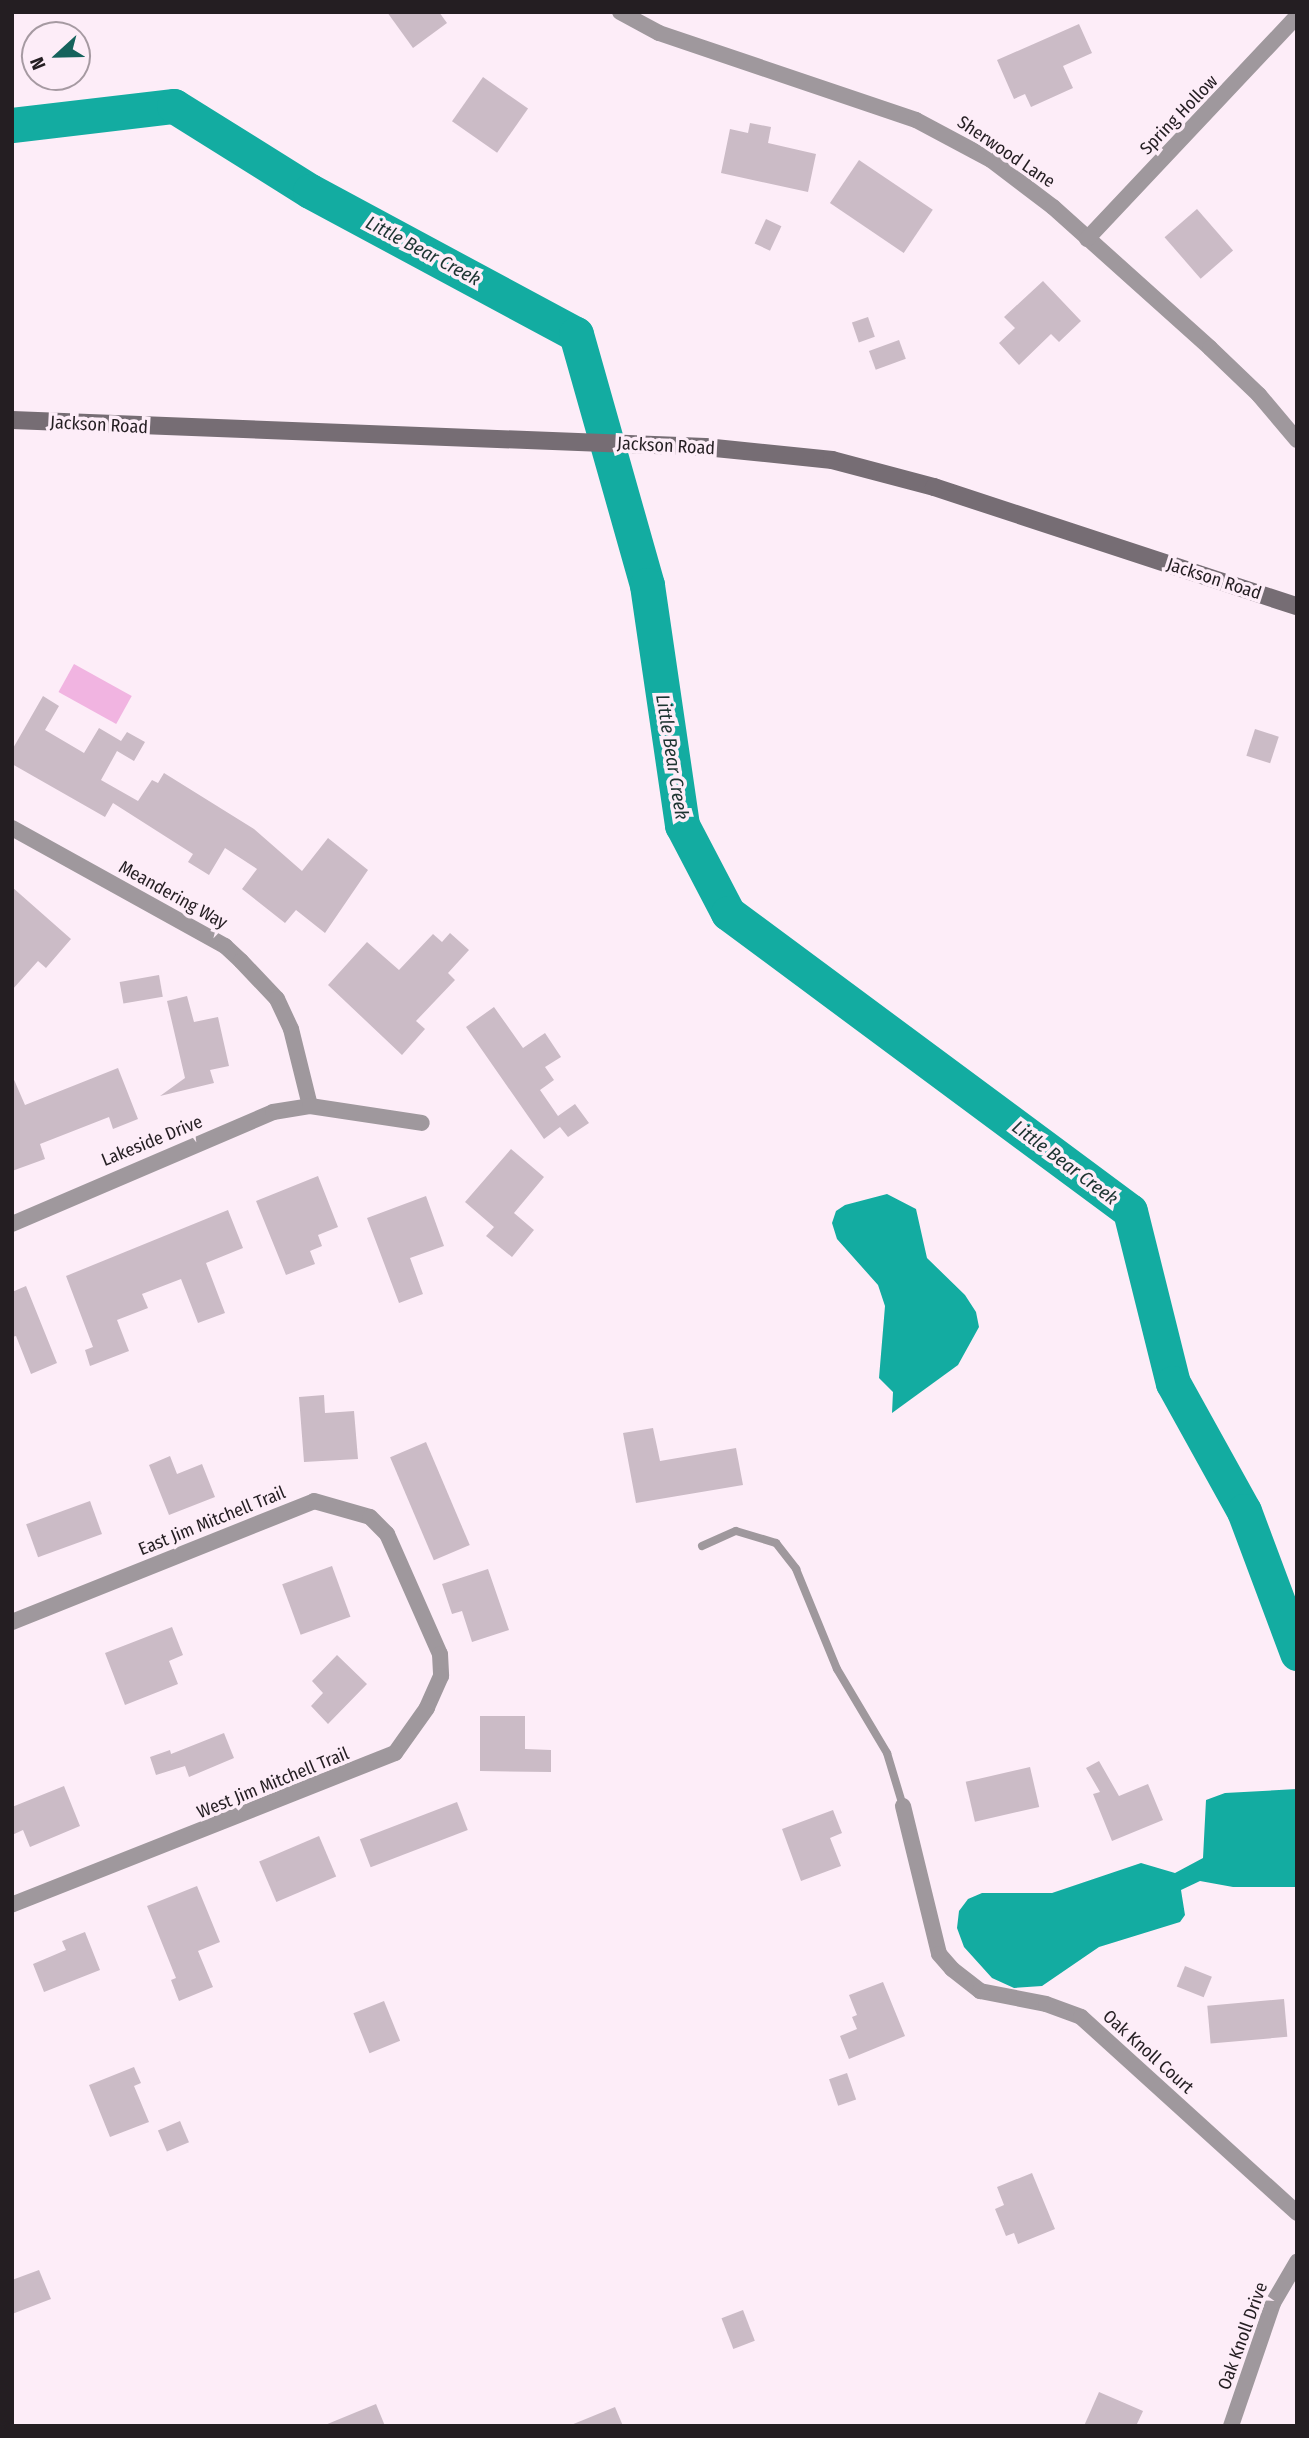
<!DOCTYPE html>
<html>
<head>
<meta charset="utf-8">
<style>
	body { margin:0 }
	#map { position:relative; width:1309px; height:2438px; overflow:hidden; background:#fdedf8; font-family:"Fira Sans Condensed",sans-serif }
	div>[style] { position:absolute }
	.green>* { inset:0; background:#f1b4e1; transform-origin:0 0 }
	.water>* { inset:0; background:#13aca1 }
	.river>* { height:35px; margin:-17.5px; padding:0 17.5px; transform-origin:17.5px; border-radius:17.5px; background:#13aca1 }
	.building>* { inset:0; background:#cbbbc6; transform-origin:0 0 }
	.service>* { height:8px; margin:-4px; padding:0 4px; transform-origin:4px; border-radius:4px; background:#9f989d }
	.minor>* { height:16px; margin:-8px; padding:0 8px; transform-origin:8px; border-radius:8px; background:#9f989d }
	.secondary>* { height:18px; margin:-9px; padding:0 9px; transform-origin:9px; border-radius:9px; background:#766d74 }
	span { translate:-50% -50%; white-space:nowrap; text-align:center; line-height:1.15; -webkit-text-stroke:7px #fdedf8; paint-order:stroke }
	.street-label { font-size:18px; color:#241e22 }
	.water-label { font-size:19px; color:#1c3330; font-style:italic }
	.frame { position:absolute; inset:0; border:14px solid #241e22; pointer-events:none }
	.north { position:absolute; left:21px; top:21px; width:70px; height:70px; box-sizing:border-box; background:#fdedf8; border:2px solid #a69aa2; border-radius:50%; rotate:248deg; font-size:19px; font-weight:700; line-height:28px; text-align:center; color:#241e22 }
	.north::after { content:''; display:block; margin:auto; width:24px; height:32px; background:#15625c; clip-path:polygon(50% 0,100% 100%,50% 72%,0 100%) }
</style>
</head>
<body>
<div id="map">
	<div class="green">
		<i style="left:74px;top:664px;width:66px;height:32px;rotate:29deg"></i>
	</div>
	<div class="water">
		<i style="clip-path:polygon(887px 1194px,916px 1209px,927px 1258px,965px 1295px,976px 1312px,979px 1327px,958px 1365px,892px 1413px,893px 1392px,879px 1378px,885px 1306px,878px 1285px,837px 1239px,832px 1223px,836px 1211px,845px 1205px)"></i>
		<i style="clip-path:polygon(1297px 1789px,1297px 1887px,1233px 1887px,1200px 1881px,1181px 1890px,1185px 1915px,1180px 1922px,1099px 1947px,1042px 1986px,1014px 1988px,992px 1978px,964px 1947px,957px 1928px,959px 1911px,968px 1899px,982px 1893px,1052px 1893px,1141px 1863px,1175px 1873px,1203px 1858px,1206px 1800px,1225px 1793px)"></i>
	</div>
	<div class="river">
		<i style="left:12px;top:125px;width:163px;rotate:-6.7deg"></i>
		<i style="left:174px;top:106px;width:160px;rotate:32deg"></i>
		<i style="left:310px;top:191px;width:302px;rotate:28.3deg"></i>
		<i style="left:576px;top:334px;width:261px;rotate:74.2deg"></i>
		<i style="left:647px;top:585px;width:243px;rotate:81.7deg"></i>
		<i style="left:682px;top:825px;width:99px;rotate:62.4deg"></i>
		<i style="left:728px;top:913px;width:500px;rotate:36.55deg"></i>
		<i style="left:1130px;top:1211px;width:177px;rotate:76deg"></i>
		<i style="left:1173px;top:1383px;width:146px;rotate:61deg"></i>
		<i style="left:1244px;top:1511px;width:152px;rotate:69.5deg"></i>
	</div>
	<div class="building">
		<i style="clip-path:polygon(387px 12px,439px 12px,447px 23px,413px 48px)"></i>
		<i style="clip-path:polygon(1079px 24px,1092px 53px,1063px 66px,1073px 88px,1031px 107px,1025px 94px,1014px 99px,997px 60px)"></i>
		<i style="left:483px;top:77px;width:55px;height:54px;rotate:35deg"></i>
		<i style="clip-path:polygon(750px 123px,771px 127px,768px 143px,816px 154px,808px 192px,721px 173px,730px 129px,748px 133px)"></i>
		<i style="left:859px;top:160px;width:89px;height:52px;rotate:34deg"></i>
		<i style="left:1197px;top:209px;width:55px;height:43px;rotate:49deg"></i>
		<i style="left:766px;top:219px;width:17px;height:27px;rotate:25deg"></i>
		<i style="clip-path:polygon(1043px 281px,1081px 321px,1059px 342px,1051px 334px,1019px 365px,999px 343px,1015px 328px,1004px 317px)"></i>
		<i style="left:868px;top:317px;width:21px;height:17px;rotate:71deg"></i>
		<i style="left:899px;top:340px;width:20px;height:32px;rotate:70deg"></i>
		<i style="clip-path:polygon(43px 696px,59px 706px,45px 730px,84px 753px,99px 728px,121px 741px,127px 732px,145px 742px,134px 761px,117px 751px,101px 780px,138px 801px,152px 780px,158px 783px,164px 773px,254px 829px,302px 871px,328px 838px,368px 870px,325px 933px,296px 910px,285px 923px,242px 889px,257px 869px,225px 848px,209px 875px,188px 862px,193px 854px,113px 803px,105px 817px,12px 764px,12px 750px)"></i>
		<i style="left:1255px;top:729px;width:25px;height:28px;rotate:18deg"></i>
		<i style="clip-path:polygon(12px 887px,71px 939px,46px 968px,38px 961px,12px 990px)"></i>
		<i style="clip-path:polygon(450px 933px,469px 950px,448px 973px,455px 980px,416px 1021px,425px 1029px,402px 1055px,328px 985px,367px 942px,399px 970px,433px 934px,442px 942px)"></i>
		<i style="left:159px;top:975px;width:22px;height:40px;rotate:80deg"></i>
		<i style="clip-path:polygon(187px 996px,194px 1022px,218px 1017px,229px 1066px,210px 1070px,214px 1083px,160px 1096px,185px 1078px,167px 1001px)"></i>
		<i style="clip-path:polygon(494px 1007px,523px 1048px,545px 1033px,561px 1057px,545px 1067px,554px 1080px,540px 1090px,558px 1116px,575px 1104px,589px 1123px,568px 1137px,560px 1127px,544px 1139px,466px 1027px)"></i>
		<i style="clip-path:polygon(118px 1068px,138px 1119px,113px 1129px,109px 1117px,40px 1144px,45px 1159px,12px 1171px,12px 1075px,25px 1105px)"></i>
		<i style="clip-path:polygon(511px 1149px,544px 1177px,514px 1213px,534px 1230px,512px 1257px,486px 1236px,494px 1227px,465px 1202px)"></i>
		<i style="clip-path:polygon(318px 1176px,338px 1227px,318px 1235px,322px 1246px,310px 1251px,315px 1264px,286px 1275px,256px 1201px)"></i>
		<i style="clip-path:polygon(426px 1196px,444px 1246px,410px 1258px,423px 1294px,399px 1303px,367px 1218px)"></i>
		<i style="clip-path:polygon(228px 1210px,243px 1248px,206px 1263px,225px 1313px,198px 1323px,181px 1279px,142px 1294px,148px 1308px,117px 1320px,129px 1351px,90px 1366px,85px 1350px,93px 1347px,66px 1276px)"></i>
		<i style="clip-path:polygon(26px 1286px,57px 1363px,31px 1374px,16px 1336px,12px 1337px,12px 1292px)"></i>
		<i style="clip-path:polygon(324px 1395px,325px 1413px,354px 1411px,358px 1459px,304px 1462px,299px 1397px)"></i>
		<i style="clip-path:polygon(653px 1428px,660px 1461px,736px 1448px,743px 1485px,636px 1503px,623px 1433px)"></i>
		<i style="left:426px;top:1442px;width:112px;height:39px;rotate:67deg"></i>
		<i style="clip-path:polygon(170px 1456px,177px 1474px,202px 1464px,215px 1497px,169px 1515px,149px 1465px)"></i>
		<i style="left:90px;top:1501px;width:35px;height:68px;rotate:70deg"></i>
		<i style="left:332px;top:1566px;width:54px;height:53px;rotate:70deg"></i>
		<i style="clip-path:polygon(488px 1569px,509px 1630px,472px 1642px,462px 1611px,452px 1614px,442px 1584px)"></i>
		<i style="clip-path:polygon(172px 1627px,183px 1655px,169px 1661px,178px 1684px,125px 1705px,105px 1653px)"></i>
		<i style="clip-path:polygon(337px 1655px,367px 1684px,328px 1724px,311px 1706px,323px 1693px,312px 1681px)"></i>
		<i style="clip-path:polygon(480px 1716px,525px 1716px,525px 1749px,551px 1750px,551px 1772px,480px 1771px)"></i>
		<i style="clip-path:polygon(224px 1733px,234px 1758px,189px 1777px,185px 1766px,156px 1775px,150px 1757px,170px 1750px,171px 1754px)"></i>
		<i style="clip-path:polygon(1099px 1761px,1119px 1796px,1148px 1784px,1163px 1820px,1112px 1841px,1093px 1794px,1100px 1792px,1086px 1768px)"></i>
		<i style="left:1030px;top:1767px;width:41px;height:66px;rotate:77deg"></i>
		<i style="clip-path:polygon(64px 1786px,80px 1826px,30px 1847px,23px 1830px,12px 1835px,12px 1807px)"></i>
		<i style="left:457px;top:1802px;width:30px;height:104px;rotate:69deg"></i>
		<i style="clip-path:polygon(833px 1810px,842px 1833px,830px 1838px,841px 1866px,801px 1881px,782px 1829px)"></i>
		<i style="left:319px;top:1836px;width:44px;height:65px;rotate:67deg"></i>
		<i style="clip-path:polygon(197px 1886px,220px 1942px,198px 1951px,213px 1987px,179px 2001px,171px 1980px,176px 1978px,147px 1906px)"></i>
		<i style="clip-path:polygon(85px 1932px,100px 1970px,44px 1992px,33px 1964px,66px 1950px,62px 1941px)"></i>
		<i style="left:1185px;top:1966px;width:29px;height:22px;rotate:22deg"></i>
		<i style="clip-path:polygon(883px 1982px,905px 2036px,849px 2059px,840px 2036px,857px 2029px,852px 2017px,857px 2015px,849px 1995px)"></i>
		<i style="left:1284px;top:1999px;width:38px;height:77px;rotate:85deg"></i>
		<i style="left:384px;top:2001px;width:43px;height:33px;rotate:68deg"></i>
		<i style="clip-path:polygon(134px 2067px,141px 2083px,134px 2086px,149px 2122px,110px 2137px,89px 2085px)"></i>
		<i style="left:847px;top:2073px;width:28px;height:19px;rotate:71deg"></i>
		<i style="left:180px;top:2121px;width:23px;height:24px;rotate:67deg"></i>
		<i style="clip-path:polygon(1032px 2173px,1055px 2229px,1018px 2244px,1014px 2233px,1006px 2236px,995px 2209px,1004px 2205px,997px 2187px)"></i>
		<i style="clip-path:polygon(39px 2270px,51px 2299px,12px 2314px,12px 2280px)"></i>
		<i style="left:743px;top:2310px;width:33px;height:23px;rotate:69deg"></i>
		<i style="clip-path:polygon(1099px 2392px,1143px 2411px,1136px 2426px,1084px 2426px)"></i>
		<i style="clip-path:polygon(376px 2404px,385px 2426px,325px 2426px,325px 2425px)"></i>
		<i style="clip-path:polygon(615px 2407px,623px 2426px,571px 2426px,571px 2425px)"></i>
	</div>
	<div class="service">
		<i style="left:702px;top:1546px;width:37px;rotate:-24deg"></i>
		<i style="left:736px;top:1531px;width:42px;rotate:16.7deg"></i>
		<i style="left:776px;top:1543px;width:33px;rotate:52deg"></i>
		<i style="left:796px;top:1569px;width:108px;rotate:67.7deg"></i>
		<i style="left:837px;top:1669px;width:98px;rotate:59.2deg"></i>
		<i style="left:887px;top:1753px;width:55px;rotate:73.2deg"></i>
	</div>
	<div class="minor">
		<i style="left:620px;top:12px;width:44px;rotate:28.3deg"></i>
		<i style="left:659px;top:33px;width:271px;rotate:18.7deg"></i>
		<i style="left:916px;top:120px;width:85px;rotate:28.1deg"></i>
		<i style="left:991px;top:160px;width:78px;rotate:37.2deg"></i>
		<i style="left:1053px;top:207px;width:211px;rotate:41.9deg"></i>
		<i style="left:1210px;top:348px;width:68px;rotate:43.8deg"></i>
		<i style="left:1259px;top:395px;width:59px;rotate:49.8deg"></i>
		<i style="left:1087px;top:239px;width:306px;rotate:-46.7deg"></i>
		<i style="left:12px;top:828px;width:244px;rotate:29deg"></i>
		<i style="left:225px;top:946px;width:22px;rotate:43deg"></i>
		<i style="left:241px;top:961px;width:52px;rotate:46.5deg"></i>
		<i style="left:277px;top:999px;width:33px;rotate:65deg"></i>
		<i style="left:291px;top:1029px;width:79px;rotate:76.1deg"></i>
		<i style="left:12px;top:1224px;width:284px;rotate:-23.2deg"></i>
		<i style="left:273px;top:1112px;width:37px;rotate:-9deg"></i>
		<i style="left:310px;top:1106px;width:113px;rotate:8.6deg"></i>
		<i style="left:12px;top:1622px;width:325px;rotate:-21.8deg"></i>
		<i style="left:314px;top:1501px;width:58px;rotate:15.9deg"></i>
		<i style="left:370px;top:1517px;width:24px;rotate:45deg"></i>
		<i style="left:387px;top:1534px;width:131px;rotate:66.2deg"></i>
		<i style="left:440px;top:1654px;width:22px;rotate:87deg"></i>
		<i style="left:441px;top:1676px;width:35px;rotate:114deg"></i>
		<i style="left:427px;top:1708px;width:55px;rotate:125.4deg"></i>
		<i style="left:395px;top:1753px;width:412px;rotate:158.4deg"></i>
		<i style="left:903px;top:1806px;width:152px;rotate:76.3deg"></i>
		<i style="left:939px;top:1954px;width:20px;rotate:49deg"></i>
		<i style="left:952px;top:1969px;width:36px;rotate:38deg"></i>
		<i style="left:980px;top:1991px;width:67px;rotate:11.1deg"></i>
		<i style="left:1046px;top:2004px;width:37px;rotate:20deg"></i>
		<i style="left:1081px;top:2017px;width:292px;rotate:42.2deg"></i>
		<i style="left:1231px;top:2426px;width:130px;rotate:-71.1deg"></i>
		<i style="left:1273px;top:2303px;width:48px;rotate:-59.7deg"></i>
	</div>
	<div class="secondary">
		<i style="left:12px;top:420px;width:694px;rotate:2.23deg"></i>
		<i style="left:705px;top:447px;width:128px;rotate:5.8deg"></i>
		<i style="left:832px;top:460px;width:106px;rotate:14.8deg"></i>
		<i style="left:934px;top:487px;width:382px;rotate:18.2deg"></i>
	</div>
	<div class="street-label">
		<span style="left:1179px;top:115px;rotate:-46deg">Spring Hollow</span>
		<span style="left:1006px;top:152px;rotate:34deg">Sherwood Lane</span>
		<span style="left:99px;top:425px;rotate:3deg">Jackson Road</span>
		<span style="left:666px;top:446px;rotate:3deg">Jackson Road</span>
		<span style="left:1214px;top:579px;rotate:18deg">Jackson Road</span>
		<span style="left:173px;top:895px;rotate:29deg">Meandering Way</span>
		<span style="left:152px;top:1141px;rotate:-22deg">Lakeside Drive</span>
		<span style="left:212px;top:1521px;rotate:-22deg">East Jim Mitchell Trail</span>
		<span style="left:273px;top:1783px;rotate:-22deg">West Jim Mitchell Trail</span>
		<span style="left:1148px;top:2052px;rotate:42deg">Oak Knoll Court</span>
		<span style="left:1243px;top:2336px;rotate:-70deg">Oak Knoll Drive</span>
	</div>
	<div class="water-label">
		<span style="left:423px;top:251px;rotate:28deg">Little Bear Creek</span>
		<span style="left:672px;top:757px;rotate:81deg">Little Bear Creek</span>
		<span style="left:1065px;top:1163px;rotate:37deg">Little Bear Creek</span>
	</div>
	<div class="frame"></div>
	<div class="north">N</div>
</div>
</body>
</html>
